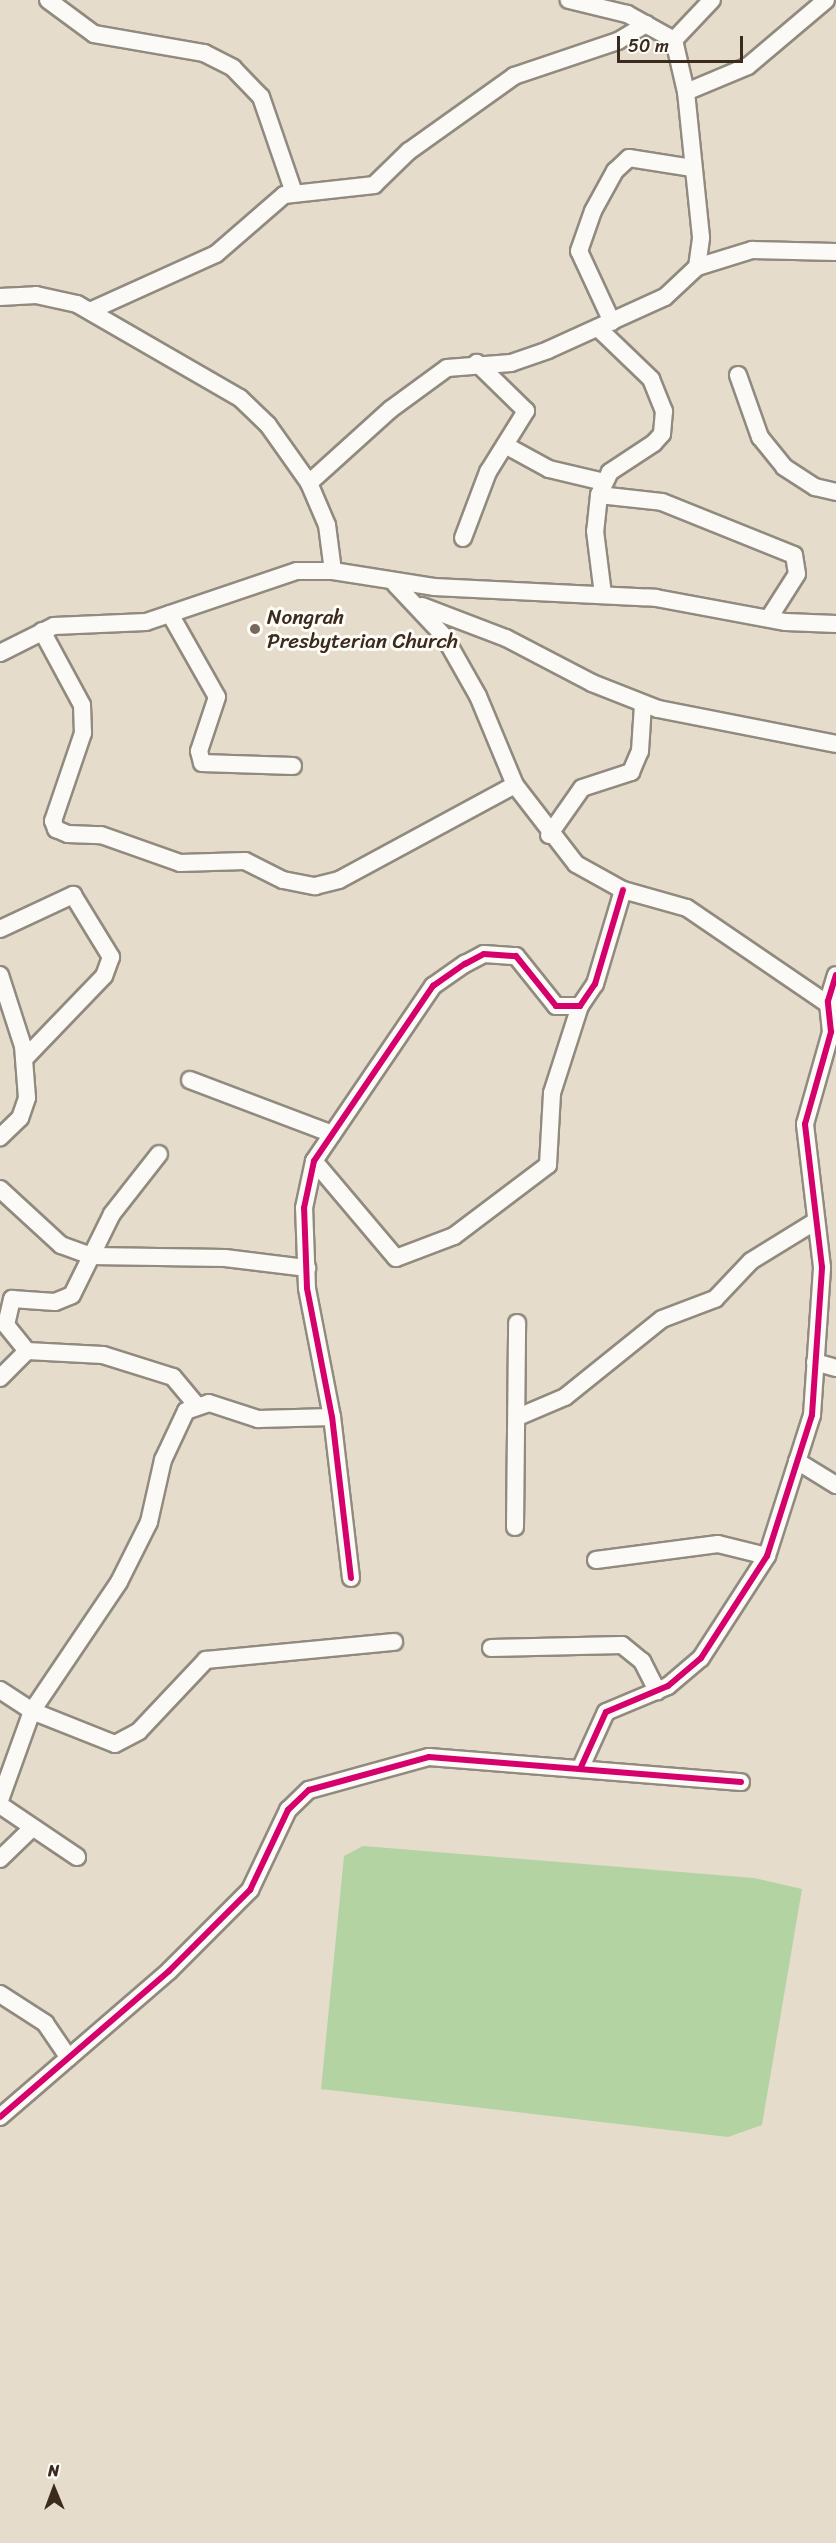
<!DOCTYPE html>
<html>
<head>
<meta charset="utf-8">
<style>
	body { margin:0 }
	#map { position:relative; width:836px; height:2543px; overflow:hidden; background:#e6dccc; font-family:Sriracha,sans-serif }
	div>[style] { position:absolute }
	.green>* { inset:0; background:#b4d3a3 }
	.roads { filter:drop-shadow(2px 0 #918a7f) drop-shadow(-2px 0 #918a7f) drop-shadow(0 2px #918a7f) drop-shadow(0 -2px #918a7f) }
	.street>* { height:16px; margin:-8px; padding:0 8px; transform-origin:8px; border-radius:8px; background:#fbfaf7 }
	.cycleway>* { height:6px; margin:-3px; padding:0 3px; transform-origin:3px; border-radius:3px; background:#d6006c }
	.dots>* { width:16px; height:16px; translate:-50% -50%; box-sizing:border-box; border:3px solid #fdfcf7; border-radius:50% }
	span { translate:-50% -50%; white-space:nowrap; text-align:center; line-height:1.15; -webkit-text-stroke:6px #fdfcf7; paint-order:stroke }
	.poi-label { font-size:21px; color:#3b2a1e }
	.left { translate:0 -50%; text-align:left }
	.north { position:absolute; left:24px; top:2459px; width:60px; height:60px; -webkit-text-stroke:4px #fdfcf7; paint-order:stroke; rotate:359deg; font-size:16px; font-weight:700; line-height:24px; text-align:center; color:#3b2a1e }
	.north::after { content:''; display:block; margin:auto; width:21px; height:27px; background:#3b2a1e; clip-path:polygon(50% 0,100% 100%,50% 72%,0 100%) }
	.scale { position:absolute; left:617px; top:36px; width:126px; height:27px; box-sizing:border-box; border:3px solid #3b2a1e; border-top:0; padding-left:8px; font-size:18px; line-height:21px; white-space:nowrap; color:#3b2a1e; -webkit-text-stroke:4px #fdfcf7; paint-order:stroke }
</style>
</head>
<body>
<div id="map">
	<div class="green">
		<i style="clip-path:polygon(363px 1846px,754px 1878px,802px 1889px,762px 2125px,728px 2137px,321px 2089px,344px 1856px)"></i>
	</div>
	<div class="roads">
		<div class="street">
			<i style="left:48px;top:0;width:57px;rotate:36.5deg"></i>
			<i style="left:94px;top:34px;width:112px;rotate:9.8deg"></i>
			<i style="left:204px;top:53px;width:33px;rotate:27deg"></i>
			<i style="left:233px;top:68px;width:40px;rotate:46deg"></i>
			<i style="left:261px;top:97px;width:102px;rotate:71deg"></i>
			<i style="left:674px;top:40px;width:55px;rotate:-46.5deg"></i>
			<i style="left:686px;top:92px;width:67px;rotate:-22.8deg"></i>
			<i style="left:748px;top:66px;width:102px;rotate:-40.2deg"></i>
			<i style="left:697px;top:267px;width:58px;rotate:-17.2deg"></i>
			<i style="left:752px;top:250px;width:84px;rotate:1.4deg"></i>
			<i style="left:0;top:297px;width:36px;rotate:-3deg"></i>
			<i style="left:36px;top:295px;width:42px;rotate:12.4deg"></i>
			<i style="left:77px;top:304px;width:188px;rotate:30deg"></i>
			<i style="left:240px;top:398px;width:39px;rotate:44deg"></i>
			<i style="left:268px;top:425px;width:71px;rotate:54.7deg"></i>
			<i style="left:309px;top:483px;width:46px;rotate:66.8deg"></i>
			<i style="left:327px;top:525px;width:46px;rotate:82.6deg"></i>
			<i style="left:92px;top:310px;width:136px;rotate:-24.3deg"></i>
			<i style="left:216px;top:254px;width:90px;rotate:-40.9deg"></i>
			<i style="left:284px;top:195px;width:91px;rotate:-6.3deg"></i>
			<i style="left:374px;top:185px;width:49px;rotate:-44.2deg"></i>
			<i style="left:409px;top:151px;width:129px;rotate:-35.5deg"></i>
			<i style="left:514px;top:76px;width:110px;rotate:-18.6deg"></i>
			<i style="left:618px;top:41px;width:33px;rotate:-31deg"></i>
			<i style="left:612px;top:322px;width:78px;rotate:-114.9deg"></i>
			<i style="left:579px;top:251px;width:42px;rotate:-70.7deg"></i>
			<i style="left:593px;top:211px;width:46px;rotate:-61.2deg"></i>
			<i style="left:615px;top:171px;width:19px;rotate:-43deg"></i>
			<i style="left:629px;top:158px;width:64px;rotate:9deg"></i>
			<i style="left:598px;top:328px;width:74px;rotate:43.9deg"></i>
			<i style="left:651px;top:379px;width:35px;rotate:68deg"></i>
			<i style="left:664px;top:411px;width:23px;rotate:95deg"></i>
			<i style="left:662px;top:434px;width:12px;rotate:132deg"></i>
			<i style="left:654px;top:443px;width:53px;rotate:146.6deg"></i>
			<i style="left:610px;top:472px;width:25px;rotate:116deg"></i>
			<i style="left:599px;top:495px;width:36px;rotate:96deg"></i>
			<i style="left:595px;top:531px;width:64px;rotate:82.8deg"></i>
			<i style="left:738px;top:375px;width:66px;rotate:70.5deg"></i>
			<i style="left:760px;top:437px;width:38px;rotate:51deg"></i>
			<i style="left:784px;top:467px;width:37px;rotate:33deg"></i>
			<i style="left:815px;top:487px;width:22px;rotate:13deg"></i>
			<i style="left:505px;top:445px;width:50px;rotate:28.6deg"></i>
			<i style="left:549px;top:469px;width:57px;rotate:13.3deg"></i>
			<i style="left:309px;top:483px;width:110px;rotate:-42.1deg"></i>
			<i style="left:391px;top:409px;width:69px;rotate:-36.2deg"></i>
			<i style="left:447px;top:368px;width:64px;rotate:-4.5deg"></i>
			<i style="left:511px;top:363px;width:39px;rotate:-19deg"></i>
			<i style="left:548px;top:350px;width:128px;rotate:-24.4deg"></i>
			<i style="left:665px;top:297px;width:44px;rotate:-43.2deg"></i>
			<i style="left:697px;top:267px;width:30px;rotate:-82deg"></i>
			<i style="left:701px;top:237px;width:146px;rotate:-95.9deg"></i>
			<i style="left:686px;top:92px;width:53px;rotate:-103deg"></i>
			<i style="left:674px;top:40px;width:54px;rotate:-151deg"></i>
			<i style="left:627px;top:14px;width:60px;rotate:-166.4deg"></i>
			<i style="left:599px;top:495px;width:63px;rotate:6.3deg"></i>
			<i style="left:662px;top:502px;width:142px;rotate:21.9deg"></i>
			<i style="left:794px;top:555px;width:19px;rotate:81deg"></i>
			<i style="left:797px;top:574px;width:52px;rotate:122.5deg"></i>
			<i style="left:463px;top:538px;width:71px;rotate:-69.3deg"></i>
			<i style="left:488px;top:472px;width:72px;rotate:-58.1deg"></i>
			<i style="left:526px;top:411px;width:69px;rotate:-135.6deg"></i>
			<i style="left:395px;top:584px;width:71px;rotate:46.7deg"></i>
			<i style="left:444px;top:636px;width:69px;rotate:60.5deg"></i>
			<i style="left:478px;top:696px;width:96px;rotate:67.4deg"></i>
			<i style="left:515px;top:785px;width:100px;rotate:52.3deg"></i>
			<i style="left:576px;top:864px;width:54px;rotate:29deg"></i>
			<i style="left:623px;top:890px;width:66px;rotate:15.7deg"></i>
			<i style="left:687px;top:908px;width:179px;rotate:34.3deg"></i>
			<i style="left:422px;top:606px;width:90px;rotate:20.9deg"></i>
			<i style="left:506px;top:638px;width:97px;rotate:27.6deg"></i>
			<i style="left:592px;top:683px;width:71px;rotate:21.5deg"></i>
			<i style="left:658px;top:709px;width:181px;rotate:11.1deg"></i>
			<i style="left:170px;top:614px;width:95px;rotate:60.5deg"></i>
			<i style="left:217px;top:697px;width:57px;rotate:108.4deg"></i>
			<i style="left:199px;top:751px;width:12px;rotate:76deg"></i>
			<i style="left:202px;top:763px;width:91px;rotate:1.9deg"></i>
			<i style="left:42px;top:631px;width:84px;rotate:61.6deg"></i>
			<i style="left:82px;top:705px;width:28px;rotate:88deg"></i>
			<i style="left:83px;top:733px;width:93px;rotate:108.8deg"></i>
			<i style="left:53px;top:821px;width:9px;rotate:69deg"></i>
			<i style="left:56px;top:829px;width:13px;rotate:23deg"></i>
			<i style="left:68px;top:834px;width:33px;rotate:2deg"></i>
			<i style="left:101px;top:835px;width:84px;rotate:19.5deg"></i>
			<i style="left:180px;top:863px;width:65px;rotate:-1.8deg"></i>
			<i style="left:245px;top:861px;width:42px;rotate:26.6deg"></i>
			<i style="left:283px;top:880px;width:33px;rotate:11deg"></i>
			<i style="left:315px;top:886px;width:25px;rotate:-14deg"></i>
			<i style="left:339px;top:880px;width:200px;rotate:-28.4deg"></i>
			<i style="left:0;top:653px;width:60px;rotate:-26.6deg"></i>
			<i style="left:54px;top:626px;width:92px;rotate:-2.5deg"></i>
			<i style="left:146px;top:622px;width:159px;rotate:-18.7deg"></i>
			<i style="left:297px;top:571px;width:36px"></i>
			<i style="left:333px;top:571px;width:102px;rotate:9deg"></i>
			<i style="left:434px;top:587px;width:222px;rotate:2.8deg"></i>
			<i style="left:656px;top:598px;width:132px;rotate:10.5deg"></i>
			<i style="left:786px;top:622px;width:50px;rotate:2.3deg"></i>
			<i style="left:549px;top:835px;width:57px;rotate:-54.9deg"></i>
			<i style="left:582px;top:788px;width:52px;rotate:-18.1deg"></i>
			<i style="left:631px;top:772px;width:23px;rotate:-67deg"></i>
			<i style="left:640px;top:751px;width:47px;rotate:-86.3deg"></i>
			<i style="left:0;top:929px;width:81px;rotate:-25deg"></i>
			<i style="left:73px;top:895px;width:73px;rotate:58.5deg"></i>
			<i style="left:111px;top:957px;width:20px;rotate:110deg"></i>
			<i style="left:104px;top:976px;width:115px;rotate:133.9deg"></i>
			<i style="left:0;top:975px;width:75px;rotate:72.1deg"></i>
			<i style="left:23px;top:1046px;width:52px;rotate:85.6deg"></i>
			<i style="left:27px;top:1098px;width:21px;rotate:109deg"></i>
			<i style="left:20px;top:1118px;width:28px;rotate:136deg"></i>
			<i style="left:190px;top:1080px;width:152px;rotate:20.8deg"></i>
			<i style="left:314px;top:1161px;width:127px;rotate:49.8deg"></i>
			<i style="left:396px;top:1258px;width:62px;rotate:-20.8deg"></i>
			<i style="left:454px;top:1236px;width:118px;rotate:-37.1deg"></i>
			<i style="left:548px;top:1165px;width:72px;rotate:-86.8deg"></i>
			<i style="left:552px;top:1093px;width:91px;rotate:-72.2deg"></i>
			<i style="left:0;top:1189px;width:83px;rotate:42.6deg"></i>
			<i style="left:61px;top:1245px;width:33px;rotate:20deg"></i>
			<i style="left:92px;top:1256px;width:133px;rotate:0.9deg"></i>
			<i style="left:225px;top:1258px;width:83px;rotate:7deg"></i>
			<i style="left:27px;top:1351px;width:33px;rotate:-129deg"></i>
			<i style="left:6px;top:1325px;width:27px;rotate:-77deg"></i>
			<i style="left:12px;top:1299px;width:43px;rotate:4deg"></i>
			<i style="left:55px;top:1302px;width:18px;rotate:-22deg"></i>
			<i style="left:72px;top:1295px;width:90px;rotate:-63.7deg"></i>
			<i style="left:112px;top:1214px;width:76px;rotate:-51.9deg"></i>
			<i style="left:815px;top:1362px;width:22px;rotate:16deg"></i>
			<i style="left:0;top:1378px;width:38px;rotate:-45deg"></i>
			<i style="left:27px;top:1351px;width:76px;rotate:3deg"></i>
			<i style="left:103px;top:1355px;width:73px;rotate:17.4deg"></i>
			<i style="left:173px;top:1377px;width:35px;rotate:50deg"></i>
			<i style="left:518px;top:1417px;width:51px;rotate:-23.1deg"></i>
			<i style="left:565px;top:1397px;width:124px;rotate:-38.8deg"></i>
			<i style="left:662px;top:1319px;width:57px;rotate:-20.7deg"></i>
			<i style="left:715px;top:1299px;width:52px;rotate:-46.5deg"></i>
			<i style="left:751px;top:1261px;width:76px;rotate:-31.6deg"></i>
			<i style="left:797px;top:1461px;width:46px;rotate:31.6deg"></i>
			<i style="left:515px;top:1527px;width:204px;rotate:-89.4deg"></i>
			<i style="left:596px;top:1560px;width:123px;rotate:-7.5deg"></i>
			<i style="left:718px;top:1544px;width:50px;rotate:13.8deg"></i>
			<i style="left:351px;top:1578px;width:162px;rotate:-96.7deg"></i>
			<i style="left:332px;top:1417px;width:131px;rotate:-101deg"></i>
			<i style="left:307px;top:1288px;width:80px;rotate:-92.1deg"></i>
			<i style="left:304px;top:1208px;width:48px;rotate:-78deg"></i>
			<i style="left:314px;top:1161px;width:212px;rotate:-55.8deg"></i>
			<i style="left:433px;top:986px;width:39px;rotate:-35deg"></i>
			<i style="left:465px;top:964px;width:21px;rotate:-28deg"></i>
			<i style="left:484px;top:954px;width:32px;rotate:4deg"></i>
			<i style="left:516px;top:956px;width:64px;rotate:51.3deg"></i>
			<i style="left:556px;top:1006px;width:24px"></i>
			<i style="left:580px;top:1006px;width:27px;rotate:-56deg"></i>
			<i style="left:595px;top:984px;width:98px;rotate:-73.4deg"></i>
			<i style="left:491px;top:1648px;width:131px;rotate:-1.3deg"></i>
			<i style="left:622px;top:1645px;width:26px;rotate:39deg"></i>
			<i style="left:642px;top:1661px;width:34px;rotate:63deg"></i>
			<i style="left:0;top:1690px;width:38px;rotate:33deg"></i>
			<i style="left:32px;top:1711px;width:89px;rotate:21.7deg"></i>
			<i style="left:115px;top:1744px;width:27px;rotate:-28deg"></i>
			<i style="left:139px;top:1731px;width:98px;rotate:-46.7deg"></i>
			<i style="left:206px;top:1660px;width:189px;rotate:-5.5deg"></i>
			<i style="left:581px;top:1767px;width:60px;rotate:-65.6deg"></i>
			<i style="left:606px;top:1712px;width:67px;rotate:-22.8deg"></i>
			<i style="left:668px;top:1686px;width:43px;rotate:-40.3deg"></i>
			<i style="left:701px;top:1658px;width:121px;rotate:-57.1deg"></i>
			<i style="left:767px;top:1556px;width:148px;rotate:-72.3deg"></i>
			<i style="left:812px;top:1415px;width:148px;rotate:-86.1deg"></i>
			<i style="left:822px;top:1267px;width:144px;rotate:-96.8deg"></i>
			<i style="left:805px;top:1124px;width:96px;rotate:-74.2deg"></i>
			<i style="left:831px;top:1032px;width:31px;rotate:-96deg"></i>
			<i style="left:828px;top:1001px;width:27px;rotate:-73deg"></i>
			<i style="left:0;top:1800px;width:95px;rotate:-70.2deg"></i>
			<i style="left:32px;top:1711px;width:156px;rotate:-56deg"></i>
			<i style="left:119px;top:1582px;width:67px;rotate:-63.4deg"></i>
			<i style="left:149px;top:1522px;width:64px;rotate:-77.3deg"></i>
			<i style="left:163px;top:1460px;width:54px;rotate:-64.9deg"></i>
			<i style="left:186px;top:1411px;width:24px;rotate:-19deg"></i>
			<i style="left:209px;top:1403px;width:52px;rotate:18.1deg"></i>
			<i style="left:258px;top:1419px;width:74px;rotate:-1.5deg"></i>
			<i style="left:0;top:1805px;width:93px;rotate:34deg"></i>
			<i style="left:0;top:1859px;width:45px;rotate:-44.1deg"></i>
			<i style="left:0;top:1994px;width:54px;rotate:32.8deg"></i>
			<i style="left:45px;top:2023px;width:42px;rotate:55.6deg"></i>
			<i style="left:0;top:2117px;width:223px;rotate:-40.8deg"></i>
			<i style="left:169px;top:1971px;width:115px;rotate:-45deg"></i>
			<i style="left:250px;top:1890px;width:89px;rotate:-64.6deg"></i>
			<i style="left:288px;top:1810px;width:29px;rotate:-44deg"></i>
			<i style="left:309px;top:1790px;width:124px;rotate:-15.4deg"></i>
			<i style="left:429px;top:1757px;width:313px;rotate:4.6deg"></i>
		</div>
	</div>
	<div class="cycleway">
		<i style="left:351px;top:1578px;width:162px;rotate:-96.7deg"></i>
		<i style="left:332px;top:1417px;width:131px;rotate:-101deg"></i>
		<i style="left:307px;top:1288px;width:80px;rotate:-92.1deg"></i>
		<i style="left:304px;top:1208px;width:48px;rotate:-78deg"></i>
		<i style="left:314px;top:1161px;width:212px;rotate:-55.8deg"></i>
		<i style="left:433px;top:986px;width:39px;rotate:-35deg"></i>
		<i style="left:465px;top:964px;width:21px;rotate:-28deg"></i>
		<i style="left:484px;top:954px;width:32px;rotate:4deg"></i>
		<i style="left:516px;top:956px;width:64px;rotate:51.3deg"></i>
		<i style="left:556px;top:1006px;width:24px"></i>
		<i style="left:580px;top:1006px;width:27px;rotate:-56deg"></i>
		<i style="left:595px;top:984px;width:98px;rotate:-73.4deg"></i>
		<i style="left:581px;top:1767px;width:60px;rotate:-65.6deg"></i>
		<i style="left:606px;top:1712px;width:67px;rotate:-22.8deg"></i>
		<i style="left:668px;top:1686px;width:43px;rotate:-40.3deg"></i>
		<i style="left:701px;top:1658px;width:121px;rotate:-57.1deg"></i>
		<i style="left:767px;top:1556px;width:148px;rotate:-72.3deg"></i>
		<i style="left:812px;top:1415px;width:148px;rotate:-86.1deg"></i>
		<i style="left:822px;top:1267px;width:144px;rotate:-96.8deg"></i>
		<i style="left:805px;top:1124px;width:96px;rotate:-74.2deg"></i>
		<i style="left:831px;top:1032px;width:31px;rotate:-96deg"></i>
		<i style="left:828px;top:1001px;width:27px;rotate:-73deg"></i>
		<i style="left:0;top:2117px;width:223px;rotate:-40.8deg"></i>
		<i style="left:169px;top:1971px;width:115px;rotate:-45deg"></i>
		<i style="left:250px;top:1890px;width:89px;rotate:-64.6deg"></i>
		<i style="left:288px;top:1810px;width:29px;rotate:-44deg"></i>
		<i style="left:309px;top:1790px;width:124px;rotate:-15.4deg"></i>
		<i style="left:429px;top:1757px;width:313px;rotate:4.6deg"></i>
	</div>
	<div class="dots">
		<i style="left:255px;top:629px;background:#77685b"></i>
	</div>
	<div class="poi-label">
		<span class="left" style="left:267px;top:629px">Nongrah<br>Presbyterian Church</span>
	</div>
	<div class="north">N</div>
	<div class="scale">50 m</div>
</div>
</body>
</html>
